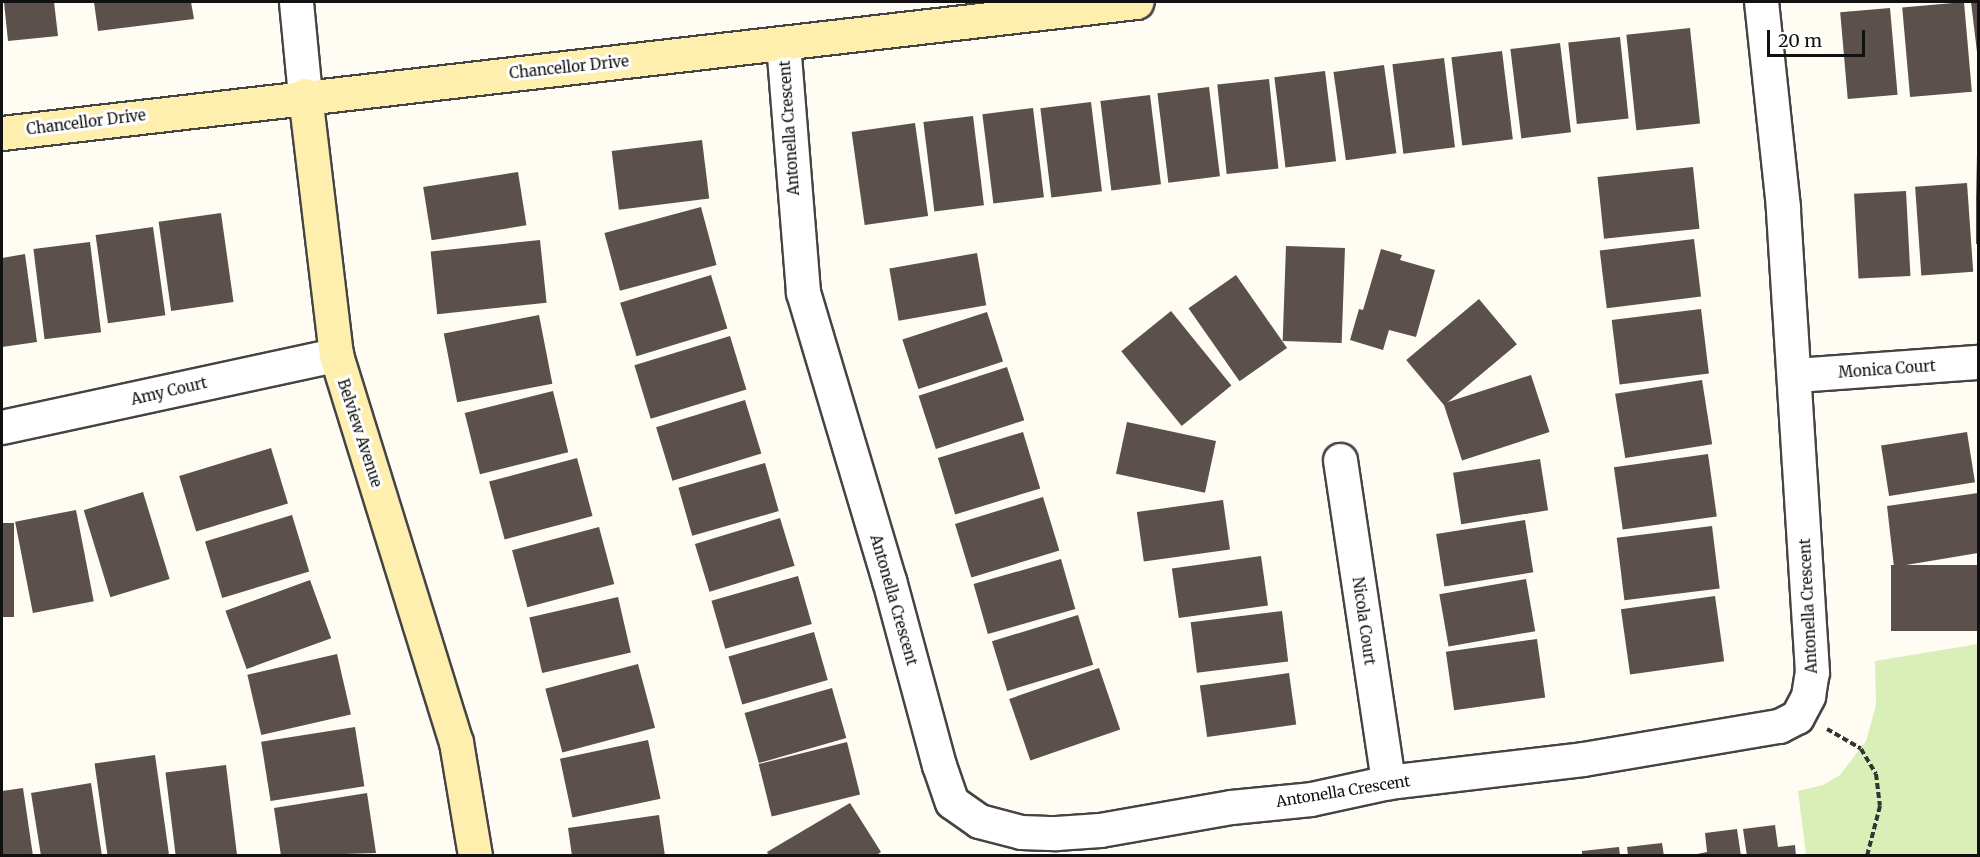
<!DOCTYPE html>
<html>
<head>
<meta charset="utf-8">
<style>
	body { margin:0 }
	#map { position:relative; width:1980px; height:857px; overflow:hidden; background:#fffcf4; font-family:Merriweather,serif }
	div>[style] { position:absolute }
	.green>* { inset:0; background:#daefb8 }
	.building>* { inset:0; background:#5b504b; transform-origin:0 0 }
	.path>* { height:4px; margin-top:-2px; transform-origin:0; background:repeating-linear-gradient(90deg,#333 0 6px,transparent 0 9px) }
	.roads { filter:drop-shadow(2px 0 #444) drop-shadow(-2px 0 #444) drop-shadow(0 2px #444) drop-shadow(0 -2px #444) }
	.street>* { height:33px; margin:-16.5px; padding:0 16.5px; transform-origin:16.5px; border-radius:16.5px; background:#fff }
	.secondary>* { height:33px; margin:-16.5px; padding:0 16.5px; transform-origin:16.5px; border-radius:16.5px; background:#ffefaf }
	span { translate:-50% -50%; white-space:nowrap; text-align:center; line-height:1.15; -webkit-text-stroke:6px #fff; paint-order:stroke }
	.street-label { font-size:15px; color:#111 }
	.frame { position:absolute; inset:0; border:3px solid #111; pointer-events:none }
	.scale { position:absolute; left:1767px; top:30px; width:98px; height:27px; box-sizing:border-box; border:3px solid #111; border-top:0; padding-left:8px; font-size:18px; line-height:21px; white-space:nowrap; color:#111; -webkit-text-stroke:4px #fff; paint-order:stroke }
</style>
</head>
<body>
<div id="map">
	<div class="green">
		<i style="clip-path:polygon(1978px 644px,1978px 855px,1806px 855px,1798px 791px,1823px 785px,1840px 775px,1866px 741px,1876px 705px,1875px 661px)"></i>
	</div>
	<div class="building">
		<i style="clip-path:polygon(4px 2px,54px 2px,58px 36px,8px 41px)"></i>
		<i style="clip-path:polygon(94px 2px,191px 2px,194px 19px,98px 31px)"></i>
		<i style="left:1964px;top:2px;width:90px;height:62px;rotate:85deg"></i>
		<i style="clip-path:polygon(1971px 2px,1978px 2px,1978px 52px,1977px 52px)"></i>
		<i style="left:1890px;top:8px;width:87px;height:50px;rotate:85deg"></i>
		<i style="left:1690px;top:28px;width:96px;height:64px;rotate:84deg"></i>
		<i style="left:1620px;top:37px;width:82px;height:52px;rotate:84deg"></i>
		<i style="left:1560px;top:43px;width:90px;height:50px;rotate:83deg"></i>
		<i style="left:1502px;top:51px;width:89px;height:51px;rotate:83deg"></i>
		<i style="left:1444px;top:58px;width:90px;height:52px;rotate:83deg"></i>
		<i style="left:1384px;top:65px;width:89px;height:51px;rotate:82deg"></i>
		<i style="left:1325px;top:71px;width:91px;height:51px;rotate:83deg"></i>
		<i style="left:1269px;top:79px;width:90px;height:52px;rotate:84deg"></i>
		<i style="left:1209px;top:87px;width:90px;height:52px;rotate:83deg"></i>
		<i style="left:1150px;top:95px;width:90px;height:50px;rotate:83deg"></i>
		<i style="left:1091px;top:102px;width:90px;height:51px;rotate:83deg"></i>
		<i style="left:1033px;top:108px;width:90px;height:51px;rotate:83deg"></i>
		<i style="left:973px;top:116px;width:90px;height:50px;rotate:83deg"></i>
		<i style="left:915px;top:123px;width:94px;height:64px;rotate:82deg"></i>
		<i style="left:702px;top:140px;width:59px;height:91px;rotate:83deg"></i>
		<i style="clip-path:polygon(1976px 154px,1978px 244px,1976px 244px)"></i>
		<i style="left:1693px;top:167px;width:62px;height:96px;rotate:84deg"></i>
		<i style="left:518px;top:172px;width:54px;height:96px;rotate:81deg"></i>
		<i style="left:1967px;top:183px;width:89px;height:52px;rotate:86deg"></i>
		<i style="left:1906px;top:191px;width:85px;height:52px;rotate:87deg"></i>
		<i style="left:701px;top:207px;width:60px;height:100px;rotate:75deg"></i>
		<i style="left:221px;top:213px;width:90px;height:63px;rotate:82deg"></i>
		<i style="left:153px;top:227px;width:89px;height:58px;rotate:82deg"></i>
		<i style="left:1694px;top:239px;width:58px;height:95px;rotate:83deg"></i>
		<i style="left:540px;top:240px;width:63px;height:110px;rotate:84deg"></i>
		<i style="left:90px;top:242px;width:91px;height:57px;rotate:83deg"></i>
		<i style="left:1286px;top:246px;width:59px;height:95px;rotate:2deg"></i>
		<i style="clip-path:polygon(1381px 249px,1402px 255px,1400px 260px,1435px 270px,1416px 337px,1389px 330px,1383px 350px,1350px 340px,1359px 309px,1363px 310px)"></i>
		<i style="left:977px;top:253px;width:53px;height:89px;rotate:80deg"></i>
		<i style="clip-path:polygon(25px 254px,37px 342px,2px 347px,2px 258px)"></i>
		<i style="left:711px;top:275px;width:56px;height:95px;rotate:73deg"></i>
		<i style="left:1236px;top:275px;width:89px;height:58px;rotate:55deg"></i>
		<i style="left:1479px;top:299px;width:59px;height:95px;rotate:50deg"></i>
		<i style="left:1701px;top:309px;width:65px;height:90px;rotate:83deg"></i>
		<i style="left:1171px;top:311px;width:96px;height:64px;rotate:51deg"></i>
		<i style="left:987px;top:312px;width:52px;height:89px;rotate:72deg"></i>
		<i style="left:539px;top:315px;width:70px;height:97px;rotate:79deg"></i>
		<i style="left:730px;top:336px;width:56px;height:100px;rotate:73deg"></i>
		<i style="left:1007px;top:367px;width:56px;height:93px;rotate:72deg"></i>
		<i style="left:1531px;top:375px;width:60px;height:92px;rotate:72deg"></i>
		<i style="left:1702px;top:380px;width:65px;height:88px;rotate:81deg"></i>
		<i style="left:553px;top:391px;width:63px;height:91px;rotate:76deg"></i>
		<i style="left:745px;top:400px;width:56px;height:93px;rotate:73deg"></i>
		<i style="left:1127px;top:422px;width:91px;height:53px;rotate:12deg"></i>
		<i style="left:1023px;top:432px;width:59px;height:89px;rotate:73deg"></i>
		<i style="left:1967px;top:432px;width:51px;height:87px;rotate:81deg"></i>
		<i style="left:271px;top:448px;width:58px;height:96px;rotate:73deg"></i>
		<i style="left:1708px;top:454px;width:63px;height:95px;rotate:82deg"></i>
		<i style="left:577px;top:458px;width:60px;height:91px;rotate:75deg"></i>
		<i style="left:1540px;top:459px;width:52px;height:88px;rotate:81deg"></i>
		<i style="left:765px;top:463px;width:50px;height:90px;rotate:74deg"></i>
		<i style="left:143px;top:492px;width:91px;height:62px;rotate:73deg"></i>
		<i style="clip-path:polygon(1978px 493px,1978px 553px,1894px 567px,1887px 506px)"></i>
		<i style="left:1043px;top:497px;width:56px;height:92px;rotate:73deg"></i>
		<i style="left:1223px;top:500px;width:50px;height:87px;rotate:82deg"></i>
		<i style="left:76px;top:510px;width:93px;height:62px;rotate:79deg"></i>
		<i style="left:292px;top:515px;width:59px;height:91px;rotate:73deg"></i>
		<i style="left:780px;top:518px;width:50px;height:89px;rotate:73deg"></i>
		<i style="left:1525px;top:520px;width:53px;height:90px;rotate:81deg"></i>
		<i style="left:2px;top:523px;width:12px;height:94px"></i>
		<i style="left:1712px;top:526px;width:63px;height:96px;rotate:83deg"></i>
		<i style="left:599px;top:527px;width:59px;height:90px;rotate:75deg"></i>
		<i style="left:1261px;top:556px;width:50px;height:90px;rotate:82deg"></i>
		<i style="left:1061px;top:559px;width:52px;height:91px;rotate:74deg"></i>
		<i style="left:1978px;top:565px;width:66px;height:87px;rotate:90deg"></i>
		<i style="left:798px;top:576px;width:50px;height:90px;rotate:74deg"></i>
		<i style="left:1526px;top:579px;width:53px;height:88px;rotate:80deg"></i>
		<i style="left:310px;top:580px;width:62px;height:90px;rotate:70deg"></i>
		<i style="left:1715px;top:596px;width:66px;height:95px;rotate:82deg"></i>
		<i style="left:618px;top:597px;width:57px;height:91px;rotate:77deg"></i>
		<i style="left:1282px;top:611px;width:51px;height:92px;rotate:83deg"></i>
		<i style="left:1078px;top:615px;width:52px;height:90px;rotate:73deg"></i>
		<i style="left:814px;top:632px;width:50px;height:89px;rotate:74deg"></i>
		<i style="left:1537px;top:639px;width:59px;height:92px;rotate:82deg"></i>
		<i style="left:337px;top:654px;width:62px;height:92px;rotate:77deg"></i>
		<i style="left:638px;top:664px;width:66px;height:96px;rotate:75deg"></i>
		<i style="left:1099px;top:668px;width:65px;height:95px;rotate:71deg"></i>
		<i style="left:1289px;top:673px;width:52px;height:90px;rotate:82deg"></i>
		<i style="left:832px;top:688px;width:52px;height:91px;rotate:74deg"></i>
		<i style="left:355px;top:727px;width:60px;height:95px;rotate:81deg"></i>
		<i style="left:648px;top:740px;width:60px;height:90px;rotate:78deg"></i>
		<i style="left:847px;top:742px;width:54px;height:91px;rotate:76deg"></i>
		<i style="left:155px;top:755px;width:102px;height:61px;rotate:82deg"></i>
		<i style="left:226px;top:765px;width:91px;height:61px;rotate:83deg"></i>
		<i style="clip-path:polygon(91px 783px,102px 856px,41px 856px,31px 793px)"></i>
		<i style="clip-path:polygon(23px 788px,33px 856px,2px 856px,2px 791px)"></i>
		<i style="clip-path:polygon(367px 793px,376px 853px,281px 856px,274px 808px)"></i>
		<i style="clip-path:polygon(850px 803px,881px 852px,875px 856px,769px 856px,767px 852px)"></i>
		<i style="clip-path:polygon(659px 815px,665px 856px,572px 856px,568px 828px)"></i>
		<i style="clip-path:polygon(1775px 825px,1778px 847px,1795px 845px,1796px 856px,1747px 856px,1743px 829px)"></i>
		<i style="clip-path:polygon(1737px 829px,1741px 856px,1687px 856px,1707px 852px,1705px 833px)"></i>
		<i style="clip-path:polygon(1662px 843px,1664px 856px,1628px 856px,1627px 847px)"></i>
		<i style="clip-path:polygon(1619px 847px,1620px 856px,1582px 856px,1582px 851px)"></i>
	</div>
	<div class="path">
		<i style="left:1827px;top:729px;width:39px;rotate:30deg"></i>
		<i style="left:1861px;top:749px;width:29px;rotate:59deg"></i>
		<i style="left:1876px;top:774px;width:32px;rotate:83deg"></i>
		<i style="left:1880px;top:806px;width:52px;rotate:104.6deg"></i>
	</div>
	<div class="roads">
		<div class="street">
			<i style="left:296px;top:2px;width:93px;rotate:84.5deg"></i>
			<i style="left:783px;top:43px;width:250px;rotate:85.4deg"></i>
			<i style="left:803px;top:292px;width:301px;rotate:73.4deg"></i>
			<i style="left:889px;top:580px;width:192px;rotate:74.9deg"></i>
			<i style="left:939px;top:765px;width:39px;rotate:71deg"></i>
			<i style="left:952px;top:802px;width:33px;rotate:35deg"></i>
			<i style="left:979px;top:821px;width:43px;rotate:14.7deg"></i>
			<i style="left:1021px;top:832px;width:35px;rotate:2deg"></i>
			<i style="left:1056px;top:833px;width:44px;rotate:-3.9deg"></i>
			<i style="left:1100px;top:830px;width:133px;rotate:-10deg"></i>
			<i style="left:1231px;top:807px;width:80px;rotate:-5.7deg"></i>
			<i style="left:1311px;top:799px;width:79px;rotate:-12.4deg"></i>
			<i style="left:1388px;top:782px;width:196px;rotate:-6.7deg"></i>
			<i style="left:1583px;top:759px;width:199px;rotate:-9.6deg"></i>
			<i style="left:1779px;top:726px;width:20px;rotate:-27deg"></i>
			<i style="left:1797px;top:717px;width:24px;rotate:-62deg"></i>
			<i style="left:1808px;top:696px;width:24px;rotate:-81deg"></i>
			<i style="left:1812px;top:672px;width:466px;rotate:-93.6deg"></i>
			<i style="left:1783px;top:207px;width:206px;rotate:-96.1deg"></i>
			<i style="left:1795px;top:375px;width:183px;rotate:-4.1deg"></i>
			<i style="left:2px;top:427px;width:342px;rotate:-12.2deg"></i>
			<i style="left:1340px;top:460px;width:326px;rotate:81.5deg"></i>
		</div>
		<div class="secondary">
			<i style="left:305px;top:95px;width:262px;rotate:83.2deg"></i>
			<i style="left:336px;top:355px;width:405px;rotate:72.8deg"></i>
			<i style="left:456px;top:742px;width:116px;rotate:80.5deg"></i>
			<i style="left:2px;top:133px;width:1142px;rotate:-6.59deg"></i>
		</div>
	</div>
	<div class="street-label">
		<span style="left:569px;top:67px;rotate:-6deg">Chancellor Drive</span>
		<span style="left:86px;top:122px;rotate:-7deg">Chancellor Drive</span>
		<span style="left:789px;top:128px;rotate:-94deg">Antonella Crescent</span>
		<span style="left:1887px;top:369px;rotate:-4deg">Monica Court</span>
		<span style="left:169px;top:391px;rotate:-13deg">Amy Court</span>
		<span style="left:360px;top:433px;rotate:72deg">Belview Avenue</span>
		<span style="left:894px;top:600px;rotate:74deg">Antonella Crescent</span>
		<span style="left:1808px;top:606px;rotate:-93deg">Antonella Crescent</span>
		<span style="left:1364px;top:621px;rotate:82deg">Nicola Court</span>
		<span style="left:1343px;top:791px;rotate:-9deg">Antonella Crescent</span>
	</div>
	<div class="frame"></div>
	<div class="scale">20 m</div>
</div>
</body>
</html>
